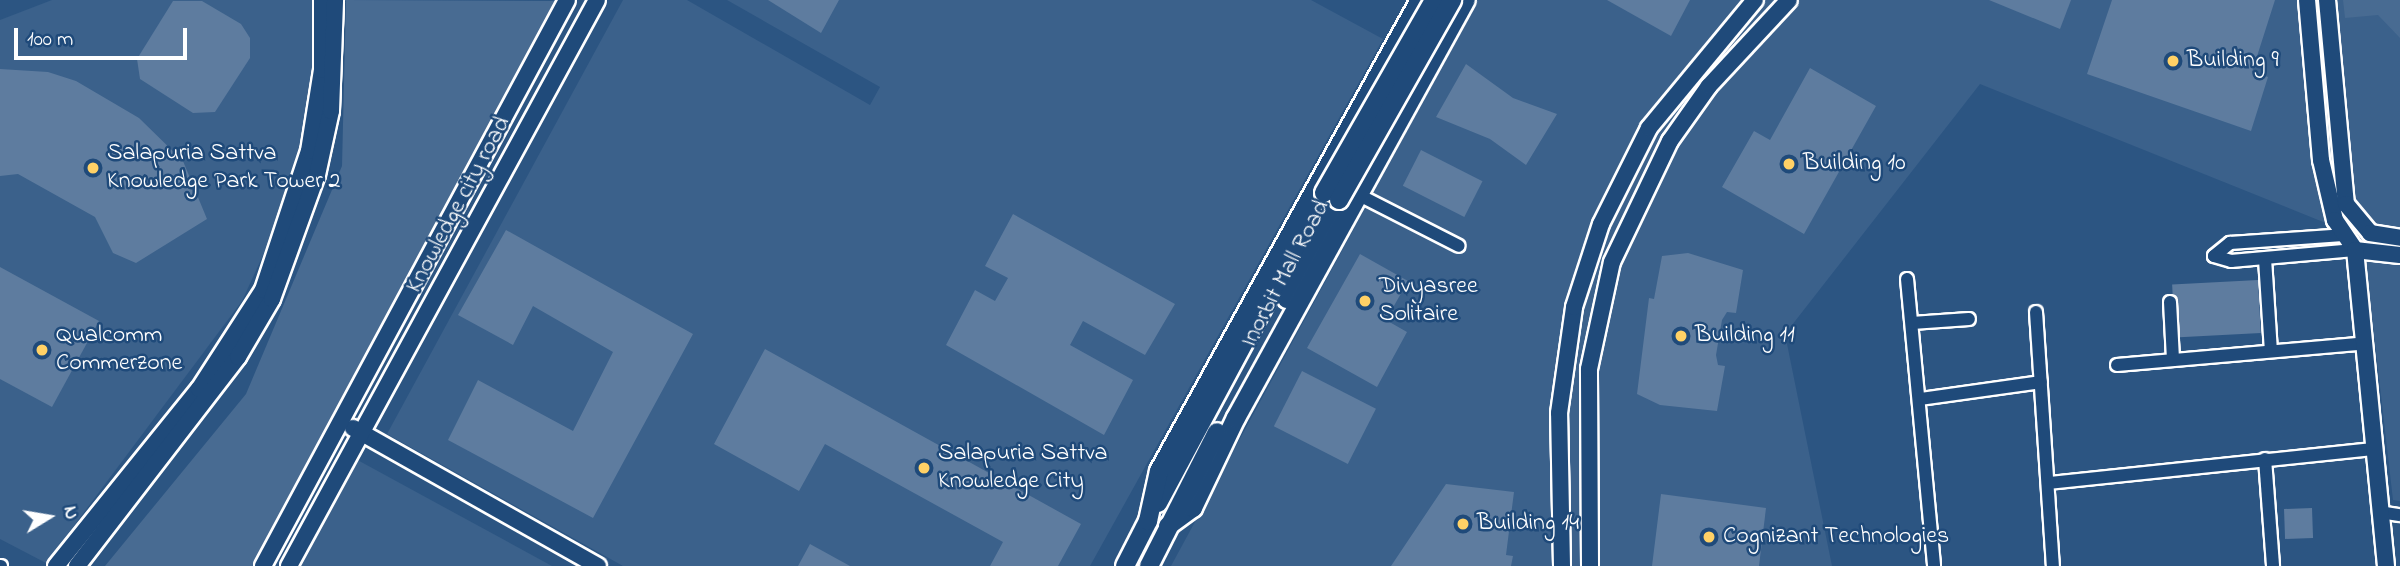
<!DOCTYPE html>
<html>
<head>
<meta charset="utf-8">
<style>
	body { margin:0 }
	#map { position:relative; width:2400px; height:566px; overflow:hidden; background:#2c5582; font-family:"Indie Flower",sans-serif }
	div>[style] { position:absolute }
	.built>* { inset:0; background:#3b618b }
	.green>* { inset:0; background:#486b92 }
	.building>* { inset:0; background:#5e7c9f; transform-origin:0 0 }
	.roads { filter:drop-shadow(2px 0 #fff) drop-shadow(-2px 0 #fff) drop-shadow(0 2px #fff) drop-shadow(0 -2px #fff) }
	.minor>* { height:12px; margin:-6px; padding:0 6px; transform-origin:6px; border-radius:6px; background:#1f4a7a }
	.tertiary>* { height:16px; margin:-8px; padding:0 8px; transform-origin:8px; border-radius:8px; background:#1f4a7a }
	.secondary>* { height:18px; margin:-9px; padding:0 9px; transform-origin:9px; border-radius:9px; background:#1f4a7a }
	.bridges { filter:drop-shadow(2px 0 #fff) drop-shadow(-2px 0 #fff) drop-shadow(0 2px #fff) drop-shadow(0 -2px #fff) }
	.secondary-bridge>* { height:18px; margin:-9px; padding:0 9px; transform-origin:9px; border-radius:9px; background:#1f4a7a }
	.dots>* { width:19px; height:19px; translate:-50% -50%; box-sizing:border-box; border:4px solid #1f4a7a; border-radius:50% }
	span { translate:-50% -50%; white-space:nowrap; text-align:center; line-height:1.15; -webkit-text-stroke:5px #1f4a7a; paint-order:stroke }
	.poi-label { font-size:24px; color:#fff }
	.left { translate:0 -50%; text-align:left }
	.street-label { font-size:24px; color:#fff }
	.north { position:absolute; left:14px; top:482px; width:70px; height:70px; -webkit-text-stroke:5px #1f4a7a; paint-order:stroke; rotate:79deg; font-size:19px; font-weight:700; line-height:28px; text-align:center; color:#fff }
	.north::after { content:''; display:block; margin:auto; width:24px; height:32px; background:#fff; clip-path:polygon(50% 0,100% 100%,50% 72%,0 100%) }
	.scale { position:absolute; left:14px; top:28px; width:173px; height:32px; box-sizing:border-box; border:4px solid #fff; border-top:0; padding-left:9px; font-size:21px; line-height:24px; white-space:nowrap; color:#fff; -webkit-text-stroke:5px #1f4a7a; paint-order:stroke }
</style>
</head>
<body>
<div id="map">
	<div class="built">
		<i style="clip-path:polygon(52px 0,317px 0,318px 41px,305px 128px,280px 218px,242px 301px,46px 563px,0 539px,0 20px)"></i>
		<i style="clip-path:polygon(623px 0,687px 0,870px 105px,880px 87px,727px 0,1311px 0,1383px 39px,1090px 566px,623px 566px,387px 434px)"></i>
		<i style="clip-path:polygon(1478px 0,2400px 0,2400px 501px,2393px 500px,2363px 238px,1980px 84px,1785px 334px,1832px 566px,1171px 566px)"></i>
		<i style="clip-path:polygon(352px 457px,552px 566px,295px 566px)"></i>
	</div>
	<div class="green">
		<i style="clip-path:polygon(346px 0,555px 1px,254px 566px,105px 566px,246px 394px,342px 166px)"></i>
		<i style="clip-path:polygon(2343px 0,2400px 0,2400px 38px,2378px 15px,2345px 18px)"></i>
	</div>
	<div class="building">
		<i style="clip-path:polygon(768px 0,839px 0,821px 33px)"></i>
		<i style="clip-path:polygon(1607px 0,1690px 0,1671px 36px)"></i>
		<i style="clip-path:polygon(1989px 0,2071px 0,2060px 29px)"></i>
		<i style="clip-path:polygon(2112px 0,2275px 0,2252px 72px,2268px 77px,2251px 131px,2087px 74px)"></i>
		<i style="clip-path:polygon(173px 1px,202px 1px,241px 24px,250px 38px,250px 58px,215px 112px,193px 113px,140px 79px,137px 59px)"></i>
		<i style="clip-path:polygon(1466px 64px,1513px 98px,1557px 114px,1526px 165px,1490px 139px,1436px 117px)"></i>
		<i style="clip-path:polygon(1810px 68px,1876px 106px,1804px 234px,1722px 187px,1754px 131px,1770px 140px)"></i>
		<i style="clip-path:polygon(0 69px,48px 72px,76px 81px,139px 118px,183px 161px,207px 219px,136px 263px,113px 253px,95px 217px,18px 174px,0 176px)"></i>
		<i style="left:1421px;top:150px;width:69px;height:40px;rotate:27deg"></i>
		<i style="clip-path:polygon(1013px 214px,1175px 304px,1145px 355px,1083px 321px,1070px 345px,1133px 380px,1104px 435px,946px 345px,975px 290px,995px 301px,1008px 278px,985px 266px)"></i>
		<i style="clip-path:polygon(506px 230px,693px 334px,593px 518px,448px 440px,478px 380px,573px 431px,613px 352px,533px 306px,513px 345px,458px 315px)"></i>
		<i style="clip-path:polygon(1688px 253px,1743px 270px,1736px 313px,1727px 312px,1722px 320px,1716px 355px,1718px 365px,1725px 366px,1717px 411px,1660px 405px,1637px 394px,1649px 298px,1654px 299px,1662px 256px)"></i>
		<i style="clip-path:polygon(1360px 254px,1408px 281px,1386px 320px,1407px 332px,1377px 387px,1307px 348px)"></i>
		<i style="clip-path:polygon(0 267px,99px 321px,52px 407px,0 379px)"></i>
		<i style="left:2258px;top:280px;width:53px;height:86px;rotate:87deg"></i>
		<i style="clip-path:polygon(765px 349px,1081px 524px,1058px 566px,990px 566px,1003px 542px,825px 444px,799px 491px,714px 444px)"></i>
		<i style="left:1302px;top:371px;width:83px;height:62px;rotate:27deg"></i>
		<i style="clip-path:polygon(1446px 484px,1514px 492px,1506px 555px,1513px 556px,1511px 566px,1391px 566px)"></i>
		<i style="clip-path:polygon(1661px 494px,1766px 508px,1759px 566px,1652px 566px)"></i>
		<i style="left:2312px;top:508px;width:30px;height:28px;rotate:88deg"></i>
		<i style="clip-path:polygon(810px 544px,850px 566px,798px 566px)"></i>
	</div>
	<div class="roads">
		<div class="minor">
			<i style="left:1357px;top:194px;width:114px;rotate:27deg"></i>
			<i style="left:2214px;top:256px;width:18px;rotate:16deg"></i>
			<i style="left:2231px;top:261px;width:124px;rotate:-5.1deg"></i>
			<i style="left:2214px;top:256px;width:21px;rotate:-39deg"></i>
			<i style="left:2230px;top:243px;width:113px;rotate:-4deg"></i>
			<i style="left:2265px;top:259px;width:92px;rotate:86.3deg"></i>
			<i style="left:1907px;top:279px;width:288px;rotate:84.6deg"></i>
			<i style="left:2170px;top:302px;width:58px;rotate:87deg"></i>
			<i style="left:2036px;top:312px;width:255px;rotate:86.2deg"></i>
			<i style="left:1912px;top:323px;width:57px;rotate:-4deg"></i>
			<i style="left:2117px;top:365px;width:250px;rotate:-5deg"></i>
			<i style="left:1920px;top:399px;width:122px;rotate:-8deg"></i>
			<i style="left:2265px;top:459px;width:107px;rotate:85.7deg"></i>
			<i style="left:2049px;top:483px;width:327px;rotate:-6deg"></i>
			<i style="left:2380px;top:512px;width:20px;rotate:9deg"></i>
			<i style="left:0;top:566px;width:1px"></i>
		</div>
		<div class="tertiary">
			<i style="left:2307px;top:0;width:161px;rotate:85deg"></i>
			<i style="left:2321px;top:160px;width:62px;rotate:76.9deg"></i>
			<i style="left:2335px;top:220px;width:36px;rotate:56deg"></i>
			<i style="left:2355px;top:250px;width:45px;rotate:6.3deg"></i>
			<i style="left:2327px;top:0;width:205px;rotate:84.7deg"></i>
			<i style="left:2346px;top:204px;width:38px;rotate:50deg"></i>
			<i style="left:2370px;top:233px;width:30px;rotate:9deg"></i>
			<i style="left:2355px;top:250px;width:318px;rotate:84.4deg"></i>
			<i style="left:353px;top:428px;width:281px;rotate:29.4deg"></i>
			<i style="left:56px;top:566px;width:228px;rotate:-51.1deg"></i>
			<i style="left:199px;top:389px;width:118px;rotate:-57.1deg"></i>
			<i style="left:263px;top:290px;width:146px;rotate:-71.7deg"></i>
			<i style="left:309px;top:151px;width:82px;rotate:-80.9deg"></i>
			<i style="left:322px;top:70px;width:70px;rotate:-90deg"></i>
			<i style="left:77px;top:566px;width:264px;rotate:-52.4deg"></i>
			<i style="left:238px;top:357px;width:67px;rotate:-59.6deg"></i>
			<i style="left:272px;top:299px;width:132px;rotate:-70.1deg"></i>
			<i style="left:317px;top:175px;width:66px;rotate:-77.7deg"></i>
			<i style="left:331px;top:111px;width:111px;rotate:-87.9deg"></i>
			<i style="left:263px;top:566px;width:642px;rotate:-61.76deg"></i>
			<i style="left:289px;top:566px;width:644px;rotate:-61.45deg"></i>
			<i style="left:1562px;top:566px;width:153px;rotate:-91.1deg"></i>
			<i style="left:1559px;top:413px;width:107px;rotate:-81.9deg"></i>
			<i style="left:1574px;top:307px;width:87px;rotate:-72deg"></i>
			<i style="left:1601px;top:224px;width:107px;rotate:-63.4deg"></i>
			<i style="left:1649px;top:128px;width:166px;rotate:-50.4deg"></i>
			<i style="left:1590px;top:566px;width:197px;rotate:-90.3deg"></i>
			<i style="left:1589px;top:369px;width:109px;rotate:-77.9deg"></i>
			<i style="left:1612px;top:262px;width:134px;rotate:-64.4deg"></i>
			<i style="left:1670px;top:141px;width:67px;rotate:-54.7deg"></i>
			<i style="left:1709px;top:86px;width:117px;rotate:-47.1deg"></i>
		</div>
		<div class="secondary">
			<i style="left:1287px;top:299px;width:112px;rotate:-62.3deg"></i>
			<i style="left:1158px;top:503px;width:322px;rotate:-61.8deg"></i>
			<i style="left:1168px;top:526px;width:31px;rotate:-36deg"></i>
			<i style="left:1193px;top:508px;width:100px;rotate:-64.5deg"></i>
			<i style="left:1236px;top:418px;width:477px;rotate:-61.2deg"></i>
			<i style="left:1125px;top:566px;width:51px;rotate:-62.9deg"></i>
			<i style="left:1148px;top:521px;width:51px;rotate:-77.6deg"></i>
			<i style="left:1159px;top:471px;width:538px;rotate:-61.01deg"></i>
			<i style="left:1149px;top:566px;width:150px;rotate:-63.1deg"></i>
		</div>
	</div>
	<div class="bridges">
		<div class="secondary-bridge">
			<i style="left:1324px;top:193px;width:222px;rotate:-60.3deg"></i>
			<i style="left:1339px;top:200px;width:230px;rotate:-60.5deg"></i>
		</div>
	</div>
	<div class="dots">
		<i style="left:2173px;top:61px;background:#ffd166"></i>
		<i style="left:1789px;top:164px;background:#ffd166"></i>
		<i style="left:93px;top:168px;background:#ffd166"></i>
		<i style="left:1365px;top:301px;background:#ffd166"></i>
		<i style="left:1681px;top:336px;background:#ffd166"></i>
		<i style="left:42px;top:350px;background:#ffd166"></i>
		<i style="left:924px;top:468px;background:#ffd166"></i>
		<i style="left:1463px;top:524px;background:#ffd166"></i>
		<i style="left:1709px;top:537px;background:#ffd166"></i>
	</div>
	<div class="poi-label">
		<span class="left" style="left:2187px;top:61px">Building 9</span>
		<span class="left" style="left:107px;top:168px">Salapuria Sattva<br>Knowledge Park Tower 2</span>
		<span class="left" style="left:1803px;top:164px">Building 10</span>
		<span class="left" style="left:1379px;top:301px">Divyasree<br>Solitaire</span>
		<span class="left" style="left:56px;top:350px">Qualcomm<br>Commerzone</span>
		<span class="left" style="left:1695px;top:336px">Building 11</span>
		<span class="left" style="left:938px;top:468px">Salapuria Sattva<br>Knowledge City</span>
		<span class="left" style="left:1477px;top:524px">Building 14</span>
		<span class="left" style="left:1723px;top:537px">Cognizant Technologies</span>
	</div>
	<div class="street-label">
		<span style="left:459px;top:205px;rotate:-62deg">Knowledge city road</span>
		<span style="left:1286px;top:274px;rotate:-62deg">Inorbit Mall Road</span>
	</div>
	<div class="north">N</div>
	<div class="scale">100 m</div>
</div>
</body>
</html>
